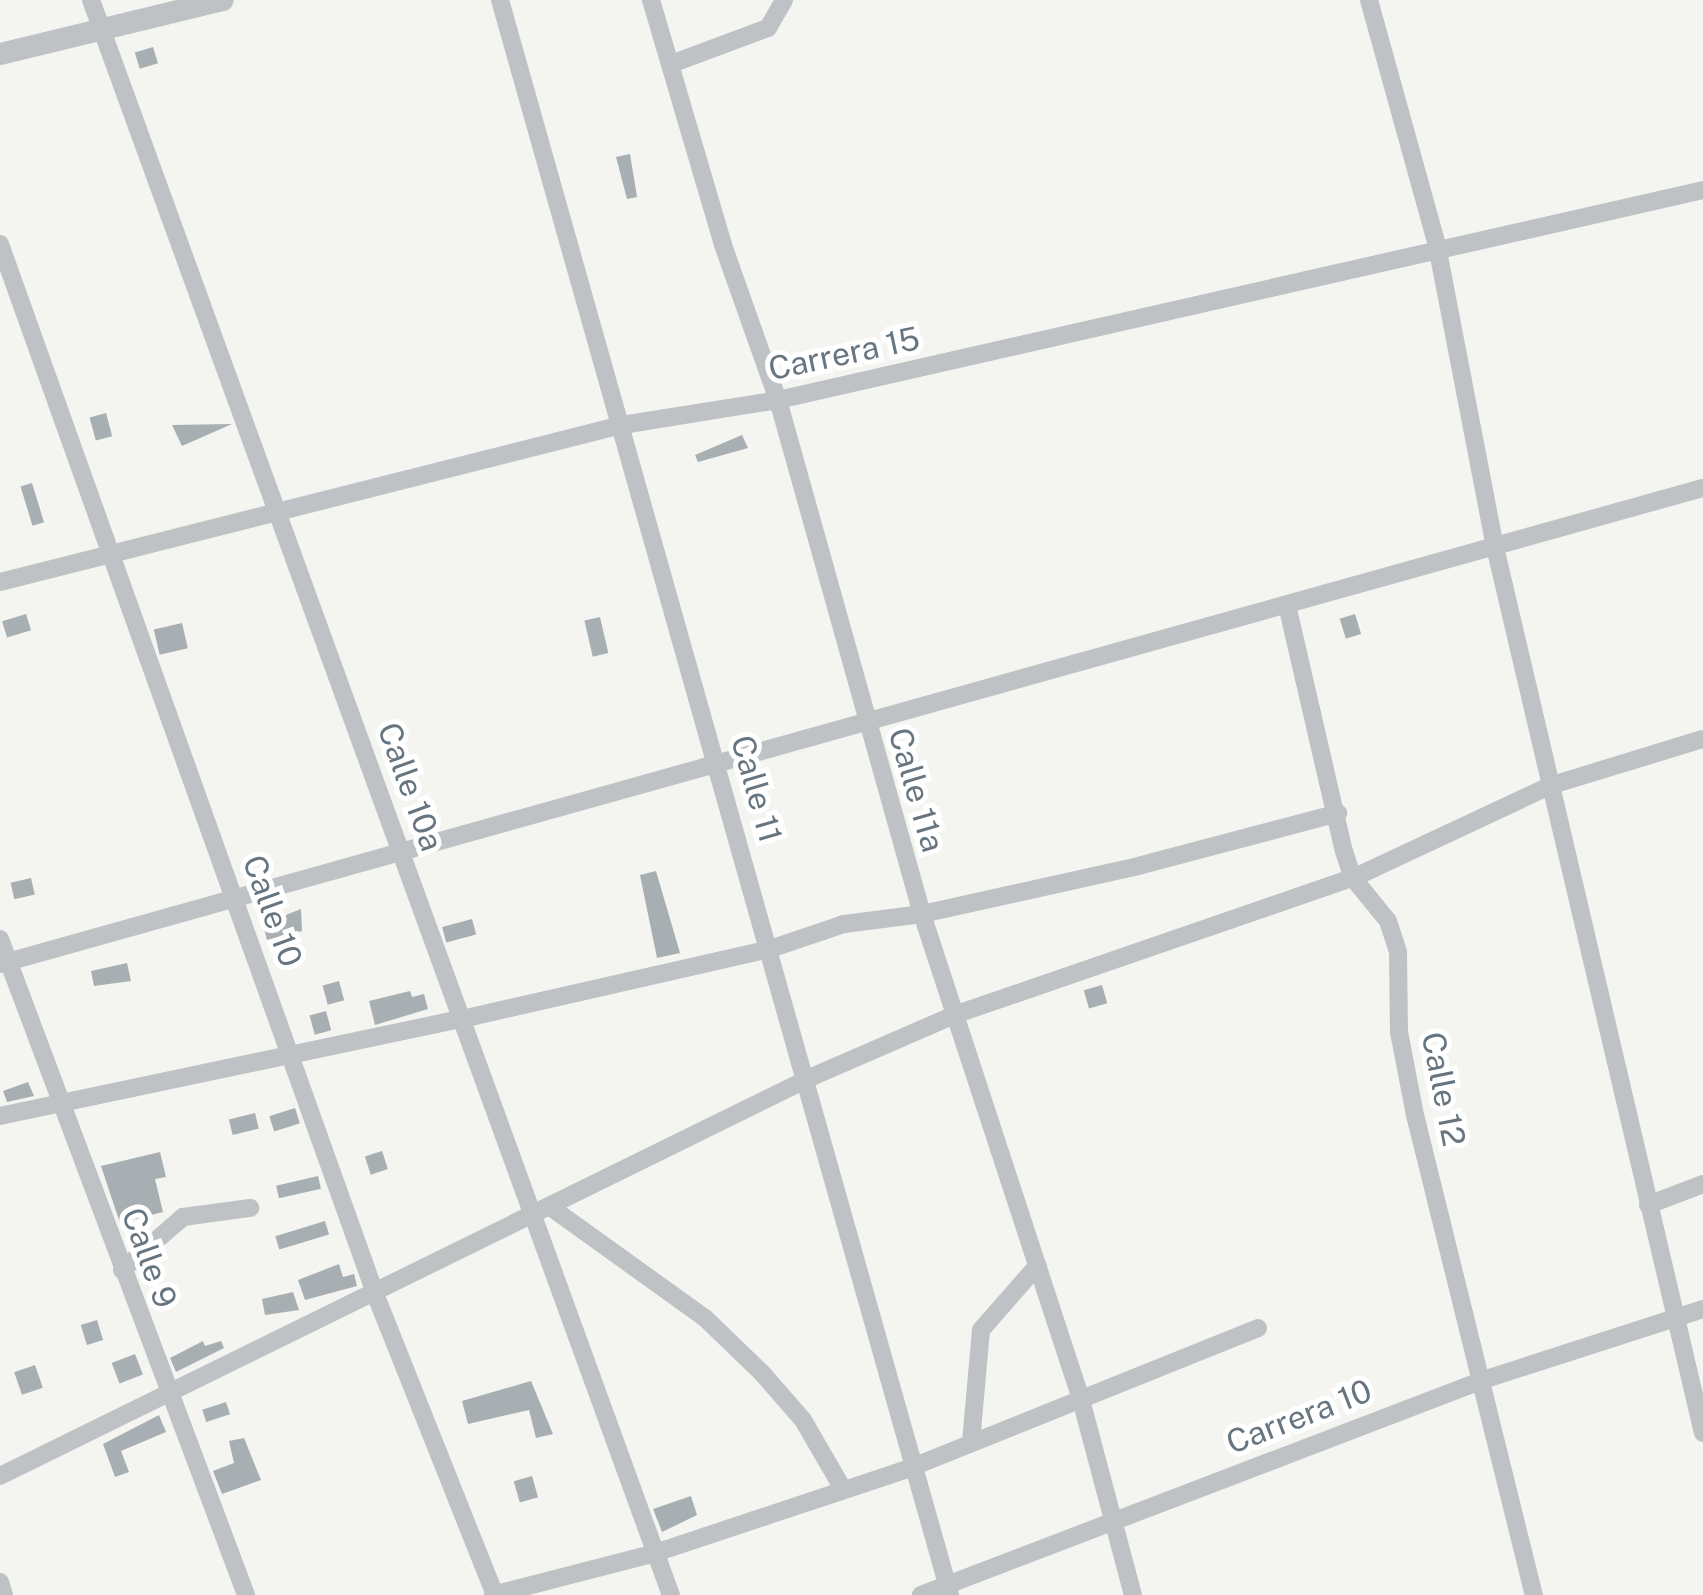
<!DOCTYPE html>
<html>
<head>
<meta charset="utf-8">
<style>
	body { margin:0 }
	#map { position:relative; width:1703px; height:1595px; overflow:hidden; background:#f4f4f1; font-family:"Public Sans",sans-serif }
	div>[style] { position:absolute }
	.building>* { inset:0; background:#a8afb3; transform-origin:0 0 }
	.minor>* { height:18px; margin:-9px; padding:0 9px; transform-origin:9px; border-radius:9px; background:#bec2c5 }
	.tertiary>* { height:22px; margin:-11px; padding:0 11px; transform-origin:11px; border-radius:11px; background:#bec2c5 }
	span { translate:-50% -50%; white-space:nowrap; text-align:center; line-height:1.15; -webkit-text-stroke:10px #fff; paint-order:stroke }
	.street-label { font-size:32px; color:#66757f }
</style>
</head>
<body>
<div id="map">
	<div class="building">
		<i style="left:153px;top:47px;width:17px;height:19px;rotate:73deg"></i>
		<i style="clip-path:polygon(630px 154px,637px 197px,627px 199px,616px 157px)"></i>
		<i style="left:106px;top:413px;width:24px;height:17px;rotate:75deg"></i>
		<i style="clip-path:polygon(232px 424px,182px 446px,172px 425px)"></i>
		<i style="clip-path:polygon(742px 435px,748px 448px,698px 462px,695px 455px)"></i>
		<i style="left:32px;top:483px;width:41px;height:12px;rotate:73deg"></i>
		<i style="left:26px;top:614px;width:17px;height:25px;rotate:73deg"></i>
		<i style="left:1355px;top:614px;width:21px;height:16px;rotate:73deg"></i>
		<i style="left:600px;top:617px;width:37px;height:16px;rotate:77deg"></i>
		<i style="left:182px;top:623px;width:26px;height:29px;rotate:77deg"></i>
		<i style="clip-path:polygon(656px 871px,680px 953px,657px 958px,640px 875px)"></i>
		<i style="left:31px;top:878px;width:17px;height:21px;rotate:77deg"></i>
		<i style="clip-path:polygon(301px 909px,302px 931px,267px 940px,263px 924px)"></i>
		<i style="left:472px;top:919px;width:16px;height:31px;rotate:75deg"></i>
		<i style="clip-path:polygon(127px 963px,131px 981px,94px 986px,91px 971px)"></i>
		<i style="left:339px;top:981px;width:20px;height:17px;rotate:75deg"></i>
		<i style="left:1102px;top:985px;width:19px;height:19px;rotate:74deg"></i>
		<i style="clip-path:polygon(410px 991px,412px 997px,424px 994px,428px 1009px,375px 1025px,369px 1001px)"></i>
		<i style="left:326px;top:1011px;width:20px;height:17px;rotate:75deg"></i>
		<i style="clip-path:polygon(28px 1082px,34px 1096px,7px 1102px,3px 1091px)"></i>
		<i style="left:295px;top:1108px;width:16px;height:27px;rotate:72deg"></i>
		<i style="left:255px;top:1113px;width:16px;height:27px;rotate:76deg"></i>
		<i style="left:382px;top:1151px;width:19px;height:18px;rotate:72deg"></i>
		<i style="clip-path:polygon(160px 1152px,166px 1177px,155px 1179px,163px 1212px,120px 1223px,101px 1166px)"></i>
		<i style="left:318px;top:1176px;width:13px;height:43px;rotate:77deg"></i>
		<i style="left:325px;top:1221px;width:14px;height:52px;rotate:73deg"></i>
		<i style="clip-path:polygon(339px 1264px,343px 1277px,354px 1274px,357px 1286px,305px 1300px,298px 1280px)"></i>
		<i style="clip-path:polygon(293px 1292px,299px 1310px,265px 1315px,262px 1299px)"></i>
		<i style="left:97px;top:1320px;width:21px;height:17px;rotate:73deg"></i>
		<i style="clip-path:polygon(203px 1341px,205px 1346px,221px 1341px,224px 1348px,176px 1372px,170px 1358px)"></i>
		<i style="left:135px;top:1354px;width:22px;height:25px;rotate:69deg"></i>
		<i style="left:35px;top:1365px;width:24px;height:22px;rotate:71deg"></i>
		<i style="clip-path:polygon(531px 1381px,553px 1434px,536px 1438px,529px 1410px,468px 1424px,462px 1401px)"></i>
		<i style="left:226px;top:1402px;width:13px;height:25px;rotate:72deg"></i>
		<i style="clip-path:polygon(159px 1415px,166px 1432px,121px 1451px,129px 1472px,115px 1477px,103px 1444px)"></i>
		<i style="clip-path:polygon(244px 1438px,261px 1480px,222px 1494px,213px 1471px,234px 1463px,229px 1441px)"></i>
		<i style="left:532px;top:1476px;width:22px;height:19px;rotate:74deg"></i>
		<i style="clip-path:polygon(691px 1496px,697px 1515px,662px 1532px,653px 1509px)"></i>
	</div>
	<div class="minor">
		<i style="left:91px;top:0;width:1697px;rotate:70.02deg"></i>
		<i style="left:500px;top:0;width:1657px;rotate:74.24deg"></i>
		<i style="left:651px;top:0;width:255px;rotate:73.6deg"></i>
		<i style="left:723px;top:245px;width:164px;rotate:70.5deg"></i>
		<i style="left:778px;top:400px;width:534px;rotate:74.35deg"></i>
		<i style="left:922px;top:914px;width:507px;rotate:71.85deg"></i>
		<i style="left:1080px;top:1396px;width:206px;rotate:75.1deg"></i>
		<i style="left:1369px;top:0;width:255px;rotate:74.5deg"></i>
		<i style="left:1437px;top:246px;width:307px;rotate:79.1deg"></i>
		<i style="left:1495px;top:547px;width:910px;rotate:76.79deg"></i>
		<i style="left:671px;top:64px;width:103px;rotate:-20.4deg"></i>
		<i style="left:768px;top:28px;width:32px;rotate:-60deg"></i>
		<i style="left:0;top:244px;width:1117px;rotate:70.33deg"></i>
		<i style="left:376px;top:1296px;width:322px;rotate:68.3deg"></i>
		<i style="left:0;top:582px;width:642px;rotate:-14.17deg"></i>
		<i style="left:622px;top:425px;width:158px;rotate:-9.1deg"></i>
		<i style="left:778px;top:400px;width:949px;rotate:-12.79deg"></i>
		<i style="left:1287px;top:605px;width:253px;rotate:77deg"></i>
		<i style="left:1344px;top:851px;width:28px;rotate:72deg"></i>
		<i style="left:1353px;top:878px;width:55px;rotate:50.9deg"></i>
		<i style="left:1388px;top:921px;width:33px;rotate:72deg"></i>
		<i style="left:1398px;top:952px;width:80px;rotate:89.3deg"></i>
		<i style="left:1399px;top:1032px;width:85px;rotate:79.1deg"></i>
		<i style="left:1415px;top:1115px;width:495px;rotate:76.1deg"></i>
		<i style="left:0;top:939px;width:701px;rotate:69.44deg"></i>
		<i style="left:0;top:964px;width:1768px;rotate:-15.62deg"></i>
		<i style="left:0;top:1116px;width:472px;rotate:-11.9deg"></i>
		<i style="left:462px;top:1019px;width:316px;rotate:-12.8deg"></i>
		<i style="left:770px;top:949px;width:78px;rotate:-18.7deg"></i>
		<i style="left:844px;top:924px;width:79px;rotate:-7.3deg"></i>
		<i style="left:922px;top:914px;width:221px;rotate:-12.5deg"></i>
		<i style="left:1138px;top:866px;width:207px;rotate:-14.8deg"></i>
		<i style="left:1648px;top:1205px;width:59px;rotate:-20.9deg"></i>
		<i style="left:549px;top:1206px;width:192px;rotate:35.7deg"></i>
		<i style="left:705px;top:1318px;width:79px;rotate:44deg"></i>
		<i style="left:762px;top:1373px;width:62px;rotate:48.9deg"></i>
		<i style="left:803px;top:1420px;width:80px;rotate:59.9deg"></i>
		<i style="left:122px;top:1270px;width:81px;rotate:-41deg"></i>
		<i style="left:183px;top:1217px;width:68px;rotate:-7.7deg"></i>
		<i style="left:971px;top:1442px;width:112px;rotate:-84.9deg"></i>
		<i style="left:981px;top:1330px;width:86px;rotate:-48.8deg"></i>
		<i style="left:0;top:1476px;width:899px;rotate:-26.19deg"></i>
		<i style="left:807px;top:1079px;width:160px;rotate:-23.5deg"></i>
		<i style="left:954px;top:1015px;width:422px;rotate:-19deg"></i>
		<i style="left:1353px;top:878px;width:217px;rotate:-25.1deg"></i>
		<i style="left:1549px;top:786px;width:161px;rotate:-17deg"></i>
		<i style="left:0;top:1582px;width:14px;rotate:73deg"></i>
		<i style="left:493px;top:1595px;width:167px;rotate:-14.5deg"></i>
		<i style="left:655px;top:1553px;width:269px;rotate:-18.4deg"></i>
		<i style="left:910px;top:1468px;width:375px;rotate:-21.9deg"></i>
		<i style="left:921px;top:1595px;width:602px;rotate:-20.93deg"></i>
		<i style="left:1483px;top:1380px;width:231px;rotate:-17.9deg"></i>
	</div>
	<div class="tertiary">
		<i style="left:0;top:54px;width:229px;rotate:-13.6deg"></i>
	</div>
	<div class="street-label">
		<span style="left:844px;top:354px;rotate:-12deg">Carrera 15</span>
		<span style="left:410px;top:787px;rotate:70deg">Calle 10a</span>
		<span style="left:756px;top:789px;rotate:74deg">Calle 11</span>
		<span style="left:916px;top:790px;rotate:74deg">Calle 11a</span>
		<span style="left:272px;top:911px;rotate:70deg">Calle 10</span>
		<span style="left:1443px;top:1089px;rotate:79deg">Calle 12</span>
		<span style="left:149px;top:1258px;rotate:70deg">Calle 9</span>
		<span style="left:1299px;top:1417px;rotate:-21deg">Carrera 10</span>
	</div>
</div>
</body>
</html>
